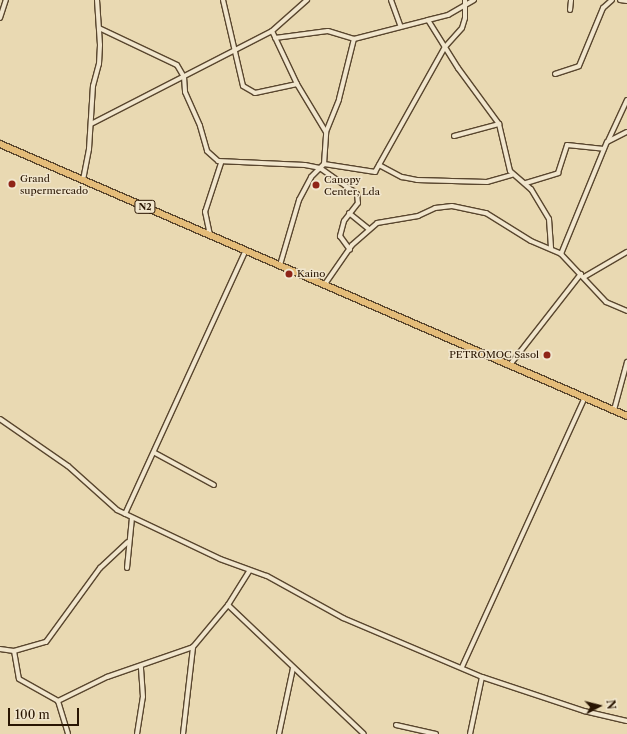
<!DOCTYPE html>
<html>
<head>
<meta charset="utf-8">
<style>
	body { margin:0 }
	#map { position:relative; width:627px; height:734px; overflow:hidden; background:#e9d9b2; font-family:"Libre Caslon Text",serif }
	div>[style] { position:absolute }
	.roads { filter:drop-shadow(1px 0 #59462e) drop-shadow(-1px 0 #59462e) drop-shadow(0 1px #59462e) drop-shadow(0 -1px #59462e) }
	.minor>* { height:4px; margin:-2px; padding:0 2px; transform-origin:2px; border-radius:2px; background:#f1e6cd }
	.primary>* { height:6px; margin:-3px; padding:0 3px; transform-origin:3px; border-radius:3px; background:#e4bc79 }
	.dots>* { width:11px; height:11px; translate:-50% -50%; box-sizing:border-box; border:2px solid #f1e6cd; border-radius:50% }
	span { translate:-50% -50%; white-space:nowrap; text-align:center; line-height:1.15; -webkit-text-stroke:3px #f1e6cd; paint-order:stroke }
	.shield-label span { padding:1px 3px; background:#f1e6cd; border:1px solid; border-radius:3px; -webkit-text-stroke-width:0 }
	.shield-label { font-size:9px; color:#291502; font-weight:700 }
	.poi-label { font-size:10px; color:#291502 }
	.left { translate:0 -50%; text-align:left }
	.right { translate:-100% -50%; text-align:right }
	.north { position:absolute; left:579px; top:686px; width:40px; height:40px; -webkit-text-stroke:3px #f1e6cd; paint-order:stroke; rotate:83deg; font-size:11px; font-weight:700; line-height:16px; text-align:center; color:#291502 }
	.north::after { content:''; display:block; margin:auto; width:14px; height:18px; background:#291502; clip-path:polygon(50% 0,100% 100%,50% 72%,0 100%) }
	.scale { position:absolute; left:8px; top:708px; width:71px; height:18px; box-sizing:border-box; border:2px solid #291502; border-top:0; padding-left:5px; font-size:12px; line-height:14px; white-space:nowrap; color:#291502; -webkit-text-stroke:3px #f1e6cd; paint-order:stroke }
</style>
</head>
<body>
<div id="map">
	<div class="roads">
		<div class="minor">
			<i style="left:223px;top:0;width:88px;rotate:76.9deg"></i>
			<i style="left:243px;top:86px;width:14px;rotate:30deg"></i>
			<i style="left:255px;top:93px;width:43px;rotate:-12.1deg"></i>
			<i style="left:391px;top:0;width:27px;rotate:70deg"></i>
			<i style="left:620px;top:0;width:7px;rotate:8deg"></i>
			<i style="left:570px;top:10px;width:10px;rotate:-84deg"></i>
			<i style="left:0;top:18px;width:19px;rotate:-72deg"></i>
			<i style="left:428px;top:20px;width:21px;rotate:-14deg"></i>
			<i style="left:448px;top:15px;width:30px;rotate:-30deg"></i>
			<i style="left:99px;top:28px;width:86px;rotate:25.4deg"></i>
			<i style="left:177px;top:65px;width:14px;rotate:60deg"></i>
			<i style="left:184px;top:77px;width:15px;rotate:86deg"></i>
			<i style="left:185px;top:92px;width:37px;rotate:66deg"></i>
			<i style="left:200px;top:126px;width:26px;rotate:74deg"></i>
			<i style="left:207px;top:151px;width:15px;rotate:42deg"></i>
			<i style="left:218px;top:161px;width:87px;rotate:2.6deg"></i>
			<i style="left:305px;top:165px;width:15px;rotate:11deg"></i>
			<i style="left:320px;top:168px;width:39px;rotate:35deg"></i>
			<i style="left:352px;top:190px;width:6px;rotate:39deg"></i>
			<i style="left:357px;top:194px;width:9px;rotate:84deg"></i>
			<i style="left:358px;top:203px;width:23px;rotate:128deg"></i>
			<i style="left:344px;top:221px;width:16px;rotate:105deg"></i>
			<i style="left:340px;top:236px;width:17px;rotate:54deg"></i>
			<i style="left:272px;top:31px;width:59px;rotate:64.7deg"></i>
			<i style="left:297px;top:84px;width:56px;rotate:58.9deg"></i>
			<i style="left:275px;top:38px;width:53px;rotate:-7.5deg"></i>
			<i style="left:328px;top:31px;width:27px;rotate:17deg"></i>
			<i style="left:354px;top:39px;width:76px;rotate:-14.4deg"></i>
			<i style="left:428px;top:20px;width:57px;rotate:58deg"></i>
			<i style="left:458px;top:68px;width:69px;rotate:53.8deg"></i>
			<i style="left:499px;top:124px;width:48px;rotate:76.8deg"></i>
			<i style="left:510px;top:171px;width:28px;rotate:41deg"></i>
			<i style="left:531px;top:189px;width:35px;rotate:59deg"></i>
			<i style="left:549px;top:219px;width:30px;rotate:86deg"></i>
			<i style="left:555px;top:74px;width:25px;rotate:-18deg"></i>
			<i style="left:579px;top:66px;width:63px;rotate:-67.5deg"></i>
			<i style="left:603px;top:8px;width:12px;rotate:-42deg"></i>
			<i style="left:91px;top:124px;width:203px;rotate:-27.2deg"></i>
			<i style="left:272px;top:31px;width:47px;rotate:-41.5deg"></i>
			<i style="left:454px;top:136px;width:47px;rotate:-14.9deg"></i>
			<i style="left:608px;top:141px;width:45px;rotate:-65.1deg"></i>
			<i style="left:324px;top:164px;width:32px;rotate:-86deg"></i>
			<i style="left:326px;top:132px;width:35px;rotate:-68deg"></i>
			<i style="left:339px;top:99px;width:62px;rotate:-76deg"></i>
			<i style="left:379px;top:165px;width:26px;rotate:28deg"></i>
			<i style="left:402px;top:177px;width:15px;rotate:11deg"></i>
			<i style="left:417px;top:180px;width:70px;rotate:1.6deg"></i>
			<i style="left:487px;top:182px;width:26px;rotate:-16deg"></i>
			<i style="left:83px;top:180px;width:32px;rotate:-79deg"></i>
			<i style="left:89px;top:149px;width:63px;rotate:-86.4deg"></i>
			<i style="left:93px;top:86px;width:23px;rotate:-75deg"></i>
			<i style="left:99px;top:64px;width:19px;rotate:-87deg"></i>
			<i style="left:100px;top:45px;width:45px;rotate:-93.8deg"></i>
			<i style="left:526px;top:183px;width:34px;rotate:-17deg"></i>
			<i style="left:558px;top:173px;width:29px;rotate:-72deg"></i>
			<i style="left:567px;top:145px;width:37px;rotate:6deg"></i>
			<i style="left:349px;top:213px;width:26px;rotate:39deg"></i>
			<i style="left:210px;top:235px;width:24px;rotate:-102deg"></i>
			<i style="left:205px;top:212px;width:52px;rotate:-71.9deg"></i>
			<i style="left:561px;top:254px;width:121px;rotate:-67.7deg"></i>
			<i style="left:607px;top:142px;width:22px;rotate:-27deg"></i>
			<i style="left:280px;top:265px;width:68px;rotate:-73.7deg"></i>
			<i style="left:299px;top:200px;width:26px;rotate:-62deg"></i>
			<i style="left:311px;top:177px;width:18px;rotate:-45deg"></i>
			<i style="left:324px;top:164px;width:52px;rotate:8.9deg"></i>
			<i style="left:375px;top:172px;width:143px;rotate:-60.8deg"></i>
			<i style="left:445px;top:47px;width:25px;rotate:-48deg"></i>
			<i style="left:462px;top:28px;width:10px;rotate:-73deg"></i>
			<i style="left:465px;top:18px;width:18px;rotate:-90deg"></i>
			<i style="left:584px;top:277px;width:50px;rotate:-30.2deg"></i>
			<i style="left:325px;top:284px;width:47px;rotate:-55.3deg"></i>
			<i style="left:352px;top:245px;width:33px;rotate:-41deg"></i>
			<i style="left:377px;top:223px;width:42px;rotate:-9.7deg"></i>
			<i style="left:418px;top:216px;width:19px;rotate:-25deg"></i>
			<i style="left:435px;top:208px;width:17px;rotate:-7deg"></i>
			<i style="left:452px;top:206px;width:35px;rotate:12deg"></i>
			<i style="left:486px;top:213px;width:53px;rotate:31.9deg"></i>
			<i style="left:531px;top:241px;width:33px;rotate:23deg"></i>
			<i style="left:561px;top:254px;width:66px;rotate:46.8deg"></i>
			<i style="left:606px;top:302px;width:23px;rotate:23deg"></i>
			<i style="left:509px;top:366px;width:117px;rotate:-52deg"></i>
			<i style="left:614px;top:410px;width:50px;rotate:-74.8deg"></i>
			<i style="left:0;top:419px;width:83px;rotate:34.7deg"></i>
			<i style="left:68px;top:466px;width:66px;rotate:41.9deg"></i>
			<i style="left:117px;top:510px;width:114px;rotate:25.4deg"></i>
			<i style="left:220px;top:559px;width:50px;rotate:19.9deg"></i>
			<i style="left:267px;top:576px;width:87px;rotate:28.9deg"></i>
			<i style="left:343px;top:618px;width:151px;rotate:23deg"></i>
			<i style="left:482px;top:677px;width:108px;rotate:18.4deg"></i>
			<i style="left:584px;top:711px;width:44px;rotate:13.1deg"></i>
			<i style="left:155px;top:453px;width:67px;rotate:28.5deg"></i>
			<i style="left:125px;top:514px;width:290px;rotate:-65.4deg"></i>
			<i style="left:127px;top:568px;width:50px;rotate:-84.3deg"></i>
			<i style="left:228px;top:605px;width:187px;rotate:43.5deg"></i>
			<i style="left:0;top:649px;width:14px;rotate:8deg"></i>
			<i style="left:14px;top:651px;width:33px;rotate:-16deg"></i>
			<i style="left:46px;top:642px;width:92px;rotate:-53.9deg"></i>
			<i style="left:100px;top:568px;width:38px;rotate:-43deg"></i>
			<i style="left:14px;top:651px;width:28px;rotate:80deg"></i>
			<i style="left:19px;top:679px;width:45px;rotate:29.4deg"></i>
			<i style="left:58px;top:701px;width:34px;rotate:73deg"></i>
			<i style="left:462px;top:667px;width:297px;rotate:-65.5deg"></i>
			<i style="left:58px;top:701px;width:55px;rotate:-26.1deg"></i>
			<i style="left:107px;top:677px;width:91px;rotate:-19.2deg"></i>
			<i style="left:396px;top:725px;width:41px;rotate:12.7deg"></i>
			<i style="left:137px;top:734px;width:37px;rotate:-81deg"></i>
			<i style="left:143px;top:697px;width:31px;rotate:-94deg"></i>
			<i style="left:183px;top:734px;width:88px;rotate:-83.4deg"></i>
			<i style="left:193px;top:647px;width:55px;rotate:-50.2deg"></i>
			<i style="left:228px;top:605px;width:40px;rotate:-58deg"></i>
			<i style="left:279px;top:734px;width:67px;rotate:-78deg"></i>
			<i style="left:470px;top:734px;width:58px;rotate:-78.1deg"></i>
		</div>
		<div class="primary">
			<i style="left:0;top:144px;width:683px;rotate:23.45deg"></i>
		</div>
	</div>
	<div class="dots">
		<i style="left:12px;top:184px;background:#8f2418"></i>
		<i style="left:316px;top:185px;background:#8f2418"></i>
		<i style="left:289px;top:274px;background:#8f2418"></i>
		<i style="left:547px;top:355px;background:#8f2418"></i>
	</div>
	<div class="shield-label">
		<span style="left:145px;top:207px">N2</span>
	</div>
	<div class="poi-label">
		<span class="left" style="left:20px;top:184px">Grand<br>supermercado</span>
		<span class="left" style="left:324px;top:185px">Canopy<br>Center, Lda</span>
		<span class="left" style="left:297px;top:274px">Kaino</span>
		<span class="right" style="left:539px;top:355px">PETROMOC Sasol</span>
	</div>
	<div class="north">N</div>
	<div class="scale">100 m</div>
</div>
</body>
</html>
